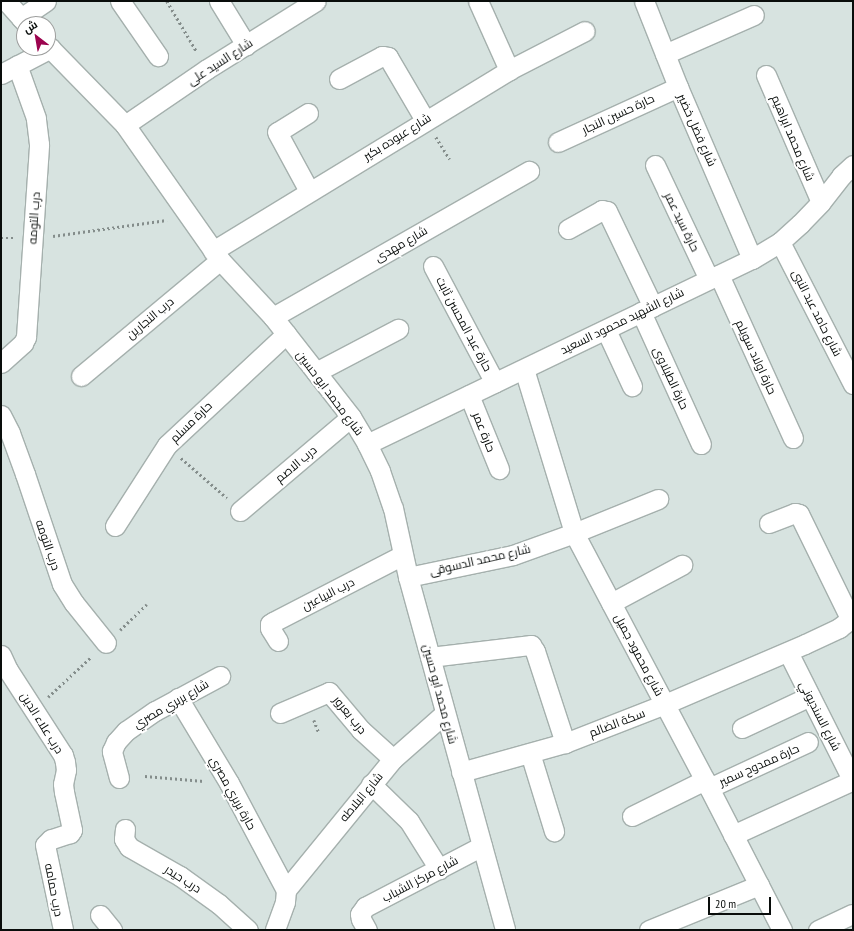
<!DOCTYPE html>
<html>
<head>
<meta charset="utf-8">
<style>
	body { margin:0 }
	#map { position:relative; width:854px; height:931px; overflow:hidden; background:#d7e3e0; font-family:"PT Sans Narrow",Cairo,sans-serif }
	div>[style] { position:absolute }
	.path>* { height:2.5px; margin-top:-1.25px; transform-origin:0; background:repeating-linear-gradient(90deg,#848d8b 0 2px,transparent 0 5px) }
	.roads { filter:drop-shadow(1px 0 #a5b0ad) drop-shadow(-1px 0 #a5b0ad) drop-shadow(0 1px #a5b0ad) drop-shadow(0 -1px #a5b0ad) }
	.street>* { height:19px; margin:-9.5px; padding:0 9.5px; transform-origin:9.5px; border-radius:9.5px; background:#fff }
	span { translate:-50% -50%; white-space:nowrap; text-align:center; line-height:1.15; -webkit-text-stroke:4px #fff; paint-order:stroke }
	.street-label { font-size:12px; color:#090d0b }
	.frame { position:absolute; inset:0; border:2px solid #090d0b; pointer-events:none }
	.north { position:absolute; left:16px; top:16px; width:40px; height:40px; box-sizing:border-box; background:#fff; border:1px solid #9d9e9d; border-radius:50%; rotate:329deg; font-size:11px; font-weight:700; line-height:16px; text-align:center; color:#090d0b }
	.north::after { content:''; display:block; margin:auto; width:14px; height:18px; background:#9c044f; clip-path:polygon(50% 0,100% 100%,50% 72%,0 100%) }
	.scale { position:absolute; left:708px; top:897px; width:63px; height:18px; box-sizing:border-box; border:2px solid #090d0b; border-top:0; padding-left:5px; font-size:12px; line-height:14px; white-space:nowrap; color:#090d0b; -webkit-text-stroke:3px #fff; paint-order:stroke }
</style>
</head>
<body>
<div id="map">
	<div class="path">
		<i style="left:167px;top:1px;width:59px;rotate:59.5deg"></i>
		<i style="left:436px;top:137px;width:26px;rotate:58deg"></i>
		<i style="left:53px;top:236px;width:115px;rotate:-8deg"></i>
		<i style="left:1px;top:238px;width:13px"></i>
		<i style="left:181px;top:458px;width:61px;rotate:41deg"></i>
		<i style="left:120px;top:630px;width:37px;rotate:-44deg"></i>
		<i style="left:48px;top:697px;width:59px;rotate:-42.9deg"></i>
		<i style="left:314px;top:720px;width:14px;rotate:69deg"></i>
		<i style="left:145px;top:776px;width:59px;rotate:4.8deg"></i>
	</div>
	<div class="roads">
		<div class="street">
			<i style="left:6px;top:1px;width:31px;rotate:48deg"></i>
			<i style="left:120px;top:1px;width:67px;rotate:55.4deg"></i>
			<i style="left:219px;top:1px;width:52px;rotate:58.5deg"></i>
			<i style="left:478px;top:1px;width:76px;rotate:65.8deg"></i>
			<i style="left:644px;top:1px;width:92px;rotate:68.4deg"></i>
			<i style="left:678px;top:87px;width:187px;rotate:66.7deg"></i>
			<i style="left:21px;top:18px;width:30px;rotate:-34deg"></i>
			<i style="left:48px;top:46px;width:110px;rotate:45.7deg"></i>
			<i style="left:125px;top:125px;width:165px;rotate:54.9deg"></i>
			<i style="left:220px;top:260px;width:78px;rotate:47.1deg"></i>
			<i style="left:273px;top:317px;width:127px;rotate:52deg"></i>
			<i style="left:351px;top:417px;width:31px;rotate:59deg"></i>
			<i style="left:367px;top:444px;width:30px;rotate:64deg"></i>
			<i style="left:380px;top:471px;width:39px;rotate:71deg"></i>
			<i style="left:393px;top:508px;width:71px;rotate:77.7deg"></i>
			<i style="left:408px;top:577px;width:366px;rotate:74.6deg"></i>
			<i style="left:665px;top:54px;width:97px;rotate:-23.7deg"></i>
			<i style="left:1px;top:74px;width:56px;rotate:-27.5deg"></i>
			<i style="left:766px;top:75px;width:138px;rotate:66.6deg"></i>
			<i style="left:339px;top:79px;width:49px;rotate:-28.1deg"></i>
			<i style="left:382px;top:56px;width:6px;rotate:9deg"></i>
			<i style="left:388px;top:57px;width:73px;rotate:59.6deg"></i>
			<i style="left:308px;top:113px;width:36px;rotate:148deg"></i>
			<i style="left:277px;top:132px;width:67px;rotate:61.5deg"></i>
			<i style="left:125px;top:125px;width:99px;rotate:-34.3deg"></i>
			<i style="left:207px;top:69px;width:128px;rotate:-32deg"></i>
			<i style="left:558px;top:142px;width:132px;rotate:-24.6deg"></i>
			<i style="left:655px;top:165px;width:126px;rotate:64.7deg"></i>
			<i style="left:568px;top:229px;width:39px;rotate:-29deg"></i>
			<i style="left:602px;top:210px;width:5px;rotate:11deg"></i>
			<i style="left:607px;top:211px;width:106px;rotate:64.4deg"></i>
			<i style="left:780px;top:242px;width:160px;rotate:62.8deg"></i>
			<i style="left:213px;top:251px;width:347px;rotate:-31.4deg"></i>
			<i style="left:509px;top:70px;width:85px;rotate:-27.2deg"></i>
			<i style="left:433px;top:266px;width:132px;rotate:62.1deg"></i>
			<i style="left:719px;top:275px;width:179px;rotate:65.6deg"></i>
			<i style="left:641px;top:312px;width:145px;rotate:65.6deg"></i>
			<i style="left:273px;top:317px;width:295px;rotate:-29.7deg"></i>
			<i style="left:606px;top:330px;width:62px;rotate:65.1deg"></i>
			<i style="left:1px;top:363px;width:30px;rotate:-42deg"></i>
			<i style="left:23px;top:343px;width:7px;rotate:-63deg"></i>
			<i style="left:26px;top:337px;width:193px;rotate:-86.1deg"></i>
			<i style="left:39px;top:144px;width:26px;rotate:-97deg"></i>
			<i style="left:36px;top:118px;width:56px;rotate:-109.7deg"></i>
			<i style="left:524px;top:369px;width:171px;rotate:73deg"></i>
			<i style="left:574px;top:533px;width:280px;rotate:62.1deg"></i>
			<i style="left:705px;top:780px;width:169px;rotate:62.8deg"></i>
			<i style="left:316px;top:372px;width:93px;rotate:-27.7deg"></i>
			<i style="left:81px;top:376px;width:181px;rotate:-39.8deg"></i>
			<i style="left:469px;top:395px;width:80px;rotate:67.9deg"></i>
			<i style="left:1px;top:415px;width:20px;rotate:63deg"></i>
			<i style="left:10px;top:433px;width:44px;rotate:69.9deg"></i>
			<i style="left:25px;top:474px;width:116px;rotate:71.4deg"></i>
			<i style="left:62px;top:584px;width:22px;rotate:58deg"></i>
			<i style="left:74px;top:603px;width:51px;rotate:51.3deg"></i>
			<i style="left:367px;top:444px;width:427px;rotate:-25.7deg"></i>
			<i style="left:752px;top:259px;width:33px;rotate:-31deg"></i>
			<i style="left:780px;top:242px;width:27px;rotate:-42deg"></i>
			<i style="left:800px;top:224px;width:30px;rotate:-46deg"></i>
			<i style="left:821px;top:202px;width:33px;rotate:-52deg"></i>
			<i style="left:841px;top:176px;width:16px;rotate:-43deg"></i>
			<i style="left:240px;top:511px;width:145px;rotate:-40.3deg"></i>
			<i style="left:769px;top:523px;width:28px;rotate:-21deg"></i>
			<i style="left:795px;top:513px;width:4px;rotate:14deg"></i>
			<i style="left:799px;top:514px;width:118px;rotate:63.9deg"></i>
			<i style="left:115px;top:526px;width:96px;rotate:-57.3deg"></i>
			<i style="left:167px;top:445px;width:163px;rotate:-43deg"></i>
			<i style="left:408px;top:577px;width:107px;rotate:-11.8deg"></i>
			<i style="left:513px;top:555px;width:65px;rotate:-19.8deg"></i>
			<i style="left:574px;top:533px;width:91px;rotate:-22deg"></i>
			<i style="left:611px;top:603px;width:81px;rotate:-28.2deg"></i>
			<i style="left:278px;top:641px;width:15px;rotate:-122deg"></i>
			<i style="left:270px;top:628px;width:4px;rotate:-90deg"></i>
			<i style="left:270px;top:624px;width:4px;rotate:-34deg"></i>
			<i style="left:273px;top:622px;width:146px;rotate:-27.3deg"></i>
			<i style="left:788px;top:652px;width:144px;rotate:63.3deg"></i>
			<i style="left:1px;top:655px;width:17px;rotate:65deg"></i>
			<i style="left:8px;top:670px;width:101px;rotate:57.1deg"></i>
			<i style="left:63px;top:755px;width:7px;rotate:74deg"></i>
			<i style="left:65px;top:762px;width:8px;rotate:83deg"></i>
			<i style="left:66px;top:770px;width:14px;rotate:102deg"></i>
			<i style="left:63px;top:784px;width:8px;rotate:83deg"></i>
			<i style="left:64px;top:792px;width:39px;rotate:78deg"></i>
			<i style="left:72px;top:830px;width:4px;rotate:124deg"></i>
			<i style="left:70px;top:833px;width:20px;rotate:162deg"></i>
			<i style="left:51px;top:839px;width:8px;rotate:135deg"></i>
			<i style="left:45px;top:845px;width:87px;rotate:78deg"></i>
			<i style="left:430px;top:657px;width:102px;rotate:-6.8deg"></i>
			<i style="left:531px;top:645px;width:7px;rotate:56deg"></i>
			<i style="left:535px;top:651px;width:97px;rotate:71.9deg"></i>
			<i style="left:178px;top:698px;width:99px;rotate:59deg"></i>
			<i style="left:229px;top:783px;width:121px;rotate:62deg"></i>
			<i style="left:286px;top:890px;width:12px;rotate:95deg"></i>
			<i style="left:285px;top:902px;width:30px;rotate:110deg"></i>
			<i style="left:280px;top:713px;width:53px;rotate:-23.2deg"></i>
			<i style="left:329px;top:692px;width:50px;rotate:49.9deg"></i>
			<i style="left:361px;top:730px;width:43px;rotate:42.2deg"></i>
			<i style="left:742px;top:728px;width:75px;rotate:-25.2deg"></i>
			<i style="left:530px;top:753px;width:82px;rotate:72.9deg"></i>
			<i style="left:461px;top:772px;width:108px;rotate:-15.6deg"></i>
			<i style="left:565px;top:743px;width:107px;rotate:-21.3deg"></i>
			<i style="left:665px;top:704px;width:152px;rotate:-23.2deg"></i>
			<i style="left:805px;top:644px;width:38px;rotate:-25deg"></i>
			<i style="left:839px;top:628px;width:18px;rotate:-38deg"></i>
			<i style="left:119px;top:778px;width:28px;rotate:-105deg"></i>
			<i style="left:112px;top:751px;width:10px;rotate:-66deg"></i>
			<i style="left:116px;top:742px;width:15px;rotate:-48deg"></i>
			<i style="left:126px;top:731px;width:35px;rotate:-35deg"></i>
			<i style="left:155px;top:711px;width:74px;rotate:-28.3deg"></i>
			<i style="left:371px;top:784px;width:53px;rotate:44.2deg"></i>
			<i style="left:409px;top:821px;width:57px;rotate:58deg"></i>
			<i style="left:709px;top:788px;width:109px;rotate:-24.9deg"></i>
			<i style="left:632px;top:816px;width:81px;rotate:-26.3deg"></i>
			<i style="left:125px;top:829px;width:10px;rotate:96deg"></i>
			<i style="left:124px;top:839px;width:9px;rotate:58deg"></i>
			<i style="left:129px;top:847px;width:59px;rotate:29.6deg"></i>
			<i style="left:180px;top:876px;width:48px;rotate:35.7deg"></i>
			<i style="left:219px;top:904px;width:39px;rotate:42deg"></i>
			<i style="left:733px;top:835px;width:132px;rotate:-24.6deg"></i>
			<i style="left:286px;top:890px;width:169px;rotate:-50.8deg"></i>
			<i style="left:393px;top:759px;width:69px;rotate:-41.5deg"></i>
			<i style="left:100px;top:915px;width:19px;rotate:51deg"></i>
			<i style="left:367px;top:930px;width:13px;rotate:-119deg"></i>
			<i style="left:361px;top:919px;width:5px;rotate:-101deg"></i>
			<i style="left:360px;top:914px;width:9px;rotate:-54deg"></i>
			<i style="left:365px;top:907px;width:132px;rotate:-27.5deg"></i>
			<i style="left:649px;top:930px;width:119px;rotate:-22.2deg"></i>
			<i style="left:818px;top:930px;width:38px;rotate:-25deg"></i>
		</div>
	</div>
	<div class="street-label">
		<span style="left:220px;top:62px;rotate:-33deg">شارع السيد على</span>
		<span style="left:618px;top:114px;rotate:-25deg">حارة حسين النجار</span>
		<span style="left:697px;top:130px;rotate:66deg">شارع فضل خضير</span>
		<span style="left:397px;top:137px;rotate:-32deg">شارع عبوده بكير</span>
		<span style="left:793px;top:138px;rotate:67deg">شارع محمد ابراهيم</span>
		<span style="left:34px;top:218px;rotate:-86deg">درب التومه</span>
		<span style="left:682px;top:222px;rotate:64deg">حارة سيد عمر</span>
		<span style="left:401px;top:244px;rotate:-30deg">شارع مهدى</span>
		<span style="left:817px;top:313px;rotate:63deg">شارع حامد عبد النبى</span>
		<span style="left:150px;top:318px;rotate:-40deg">درب النجارين</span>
		<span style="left:622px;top:321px;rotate:-26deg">شارع الشهيد محمود السعيد</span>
		<span style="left:464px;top:324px;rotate:62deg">حارة عبد المحسن ثابت</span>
		<span style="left:756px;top:357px;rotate:65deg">حارة اولاد سويلم</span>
		<span style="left:671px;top:378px;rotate:65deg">حارة الطبلاوى</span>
		<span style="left:330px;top:393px;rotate:53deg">شارع محمد ابو حسين</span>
		<span style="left:191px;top:422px;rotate:-44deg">حارة مسلم</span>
		<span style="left:484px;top:432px;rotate:68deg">حارة عمر</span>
		<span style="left:296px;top:464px;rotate:-40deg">درب الاصم</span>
		<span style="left:48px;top:545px;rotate:71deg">درب التومه</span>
		<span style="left:480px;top:560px;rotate:-13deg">شارع محمد الدسوقى</span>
		<span style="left:328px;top:594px;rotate:-27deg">درب البياعين</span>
		<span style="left:639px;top:655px;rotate:62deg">شارع محمود جميل</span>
		<span style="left:440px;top:694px;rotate:75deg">شارع محمد ابو حسين</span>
		<span style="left:171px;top:704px;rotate:-30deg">شارع بربري مصري</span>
		<span style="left:350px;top:715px;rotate:51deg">درب بعرور</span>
		<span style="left:820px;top:716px;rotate:63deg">شارع السنديوني</span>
		<span style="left:42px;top:723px;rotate:58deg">درب علاء الدين</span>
		<span style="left:617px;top:723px;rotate:-21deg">سكة الضالم</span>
		<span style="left:759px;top:765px;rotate:-24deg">حارة ممدوح سمير</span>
		<span style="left:233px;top:793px;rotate:61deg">حارة بربري مصري</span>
		<span style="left:361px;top:797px;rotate:-50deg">شارع البلاطه</span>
		<span style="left:183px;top:879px;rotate:33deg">درب حيدر</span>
		<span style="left:420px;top:879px;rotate:-28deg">شارع مركز الشباب</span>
		<span style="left:54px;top:890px;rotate:79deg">درب حمامه</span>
	</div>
	<div class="frame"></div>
	<div class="north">ش</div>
	<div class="scale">20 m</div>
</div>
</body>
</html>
